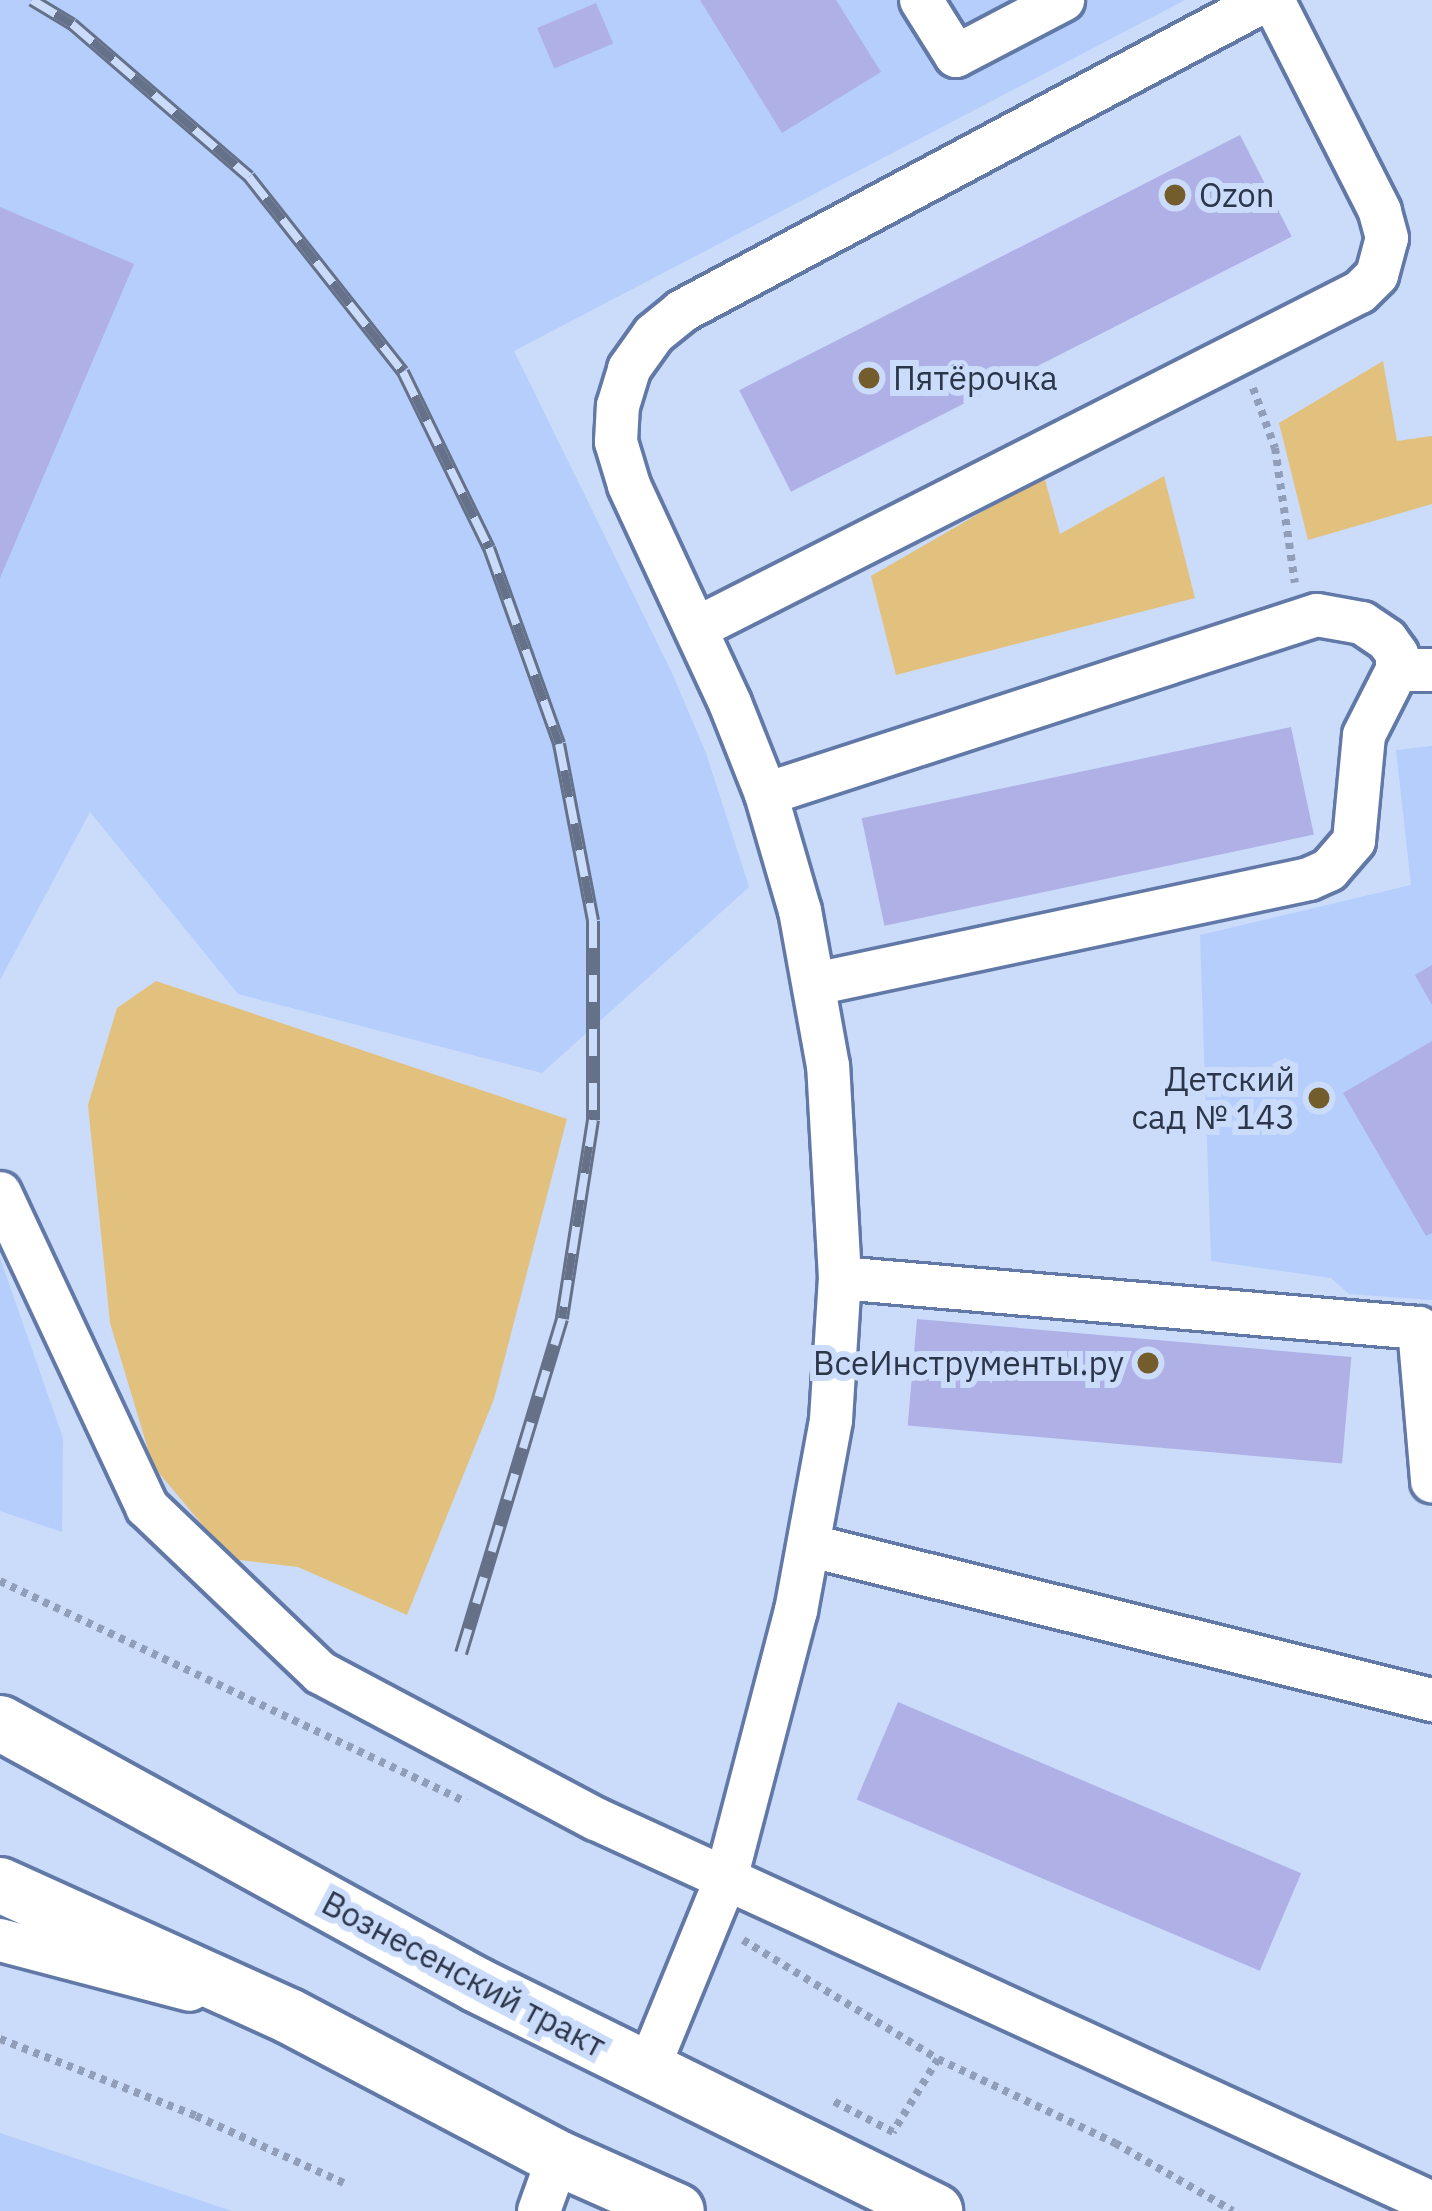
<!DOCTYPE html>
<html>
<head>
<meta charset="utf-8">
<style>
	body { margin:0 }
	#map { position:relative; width:1432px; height:2211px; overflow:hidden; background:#cbdbfa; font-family:"IBM Plex Sans",sans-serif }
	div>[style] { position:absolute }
	.built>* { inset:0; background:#b6cefc }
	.green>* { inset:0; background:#e2c17f }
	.building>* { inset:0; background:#afb0e6; transform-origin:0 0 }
	.path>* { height:8px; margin-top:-4px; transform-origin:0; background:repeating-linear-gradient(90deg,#909eb9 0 6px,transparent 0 12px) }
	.roads { filter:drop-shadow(3px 0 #6279a7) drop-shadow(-3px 0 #6279a7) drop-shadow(0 3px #6279a7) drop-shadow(0 -3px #6279a7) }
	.minor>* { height:42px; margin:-21px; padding:0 21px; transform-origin:21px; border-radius:21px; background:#fff }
	.major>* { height:54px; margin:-27px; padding:0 27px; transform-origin:27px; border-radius:27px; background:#fff }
	.rail>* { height:14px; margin-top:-7px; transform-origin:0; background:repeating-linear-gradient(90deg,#cbdbfa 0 27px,#657189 0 54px); box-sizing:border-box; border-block:3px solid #657189 }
	.dots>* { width:33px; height:33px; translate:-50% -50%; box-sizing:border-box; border:6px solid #cbdbfa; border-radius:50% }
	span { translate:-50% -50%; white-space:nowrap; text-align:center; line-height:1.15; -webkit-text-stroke:12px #cbdbfa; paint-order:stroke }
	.poi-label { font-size:33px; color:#2c364a }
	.left { translate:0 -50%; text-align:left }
	.right { translate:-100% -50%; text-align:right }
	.street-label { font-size:33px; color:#2c364a }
</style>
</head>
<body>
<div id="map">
	<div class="built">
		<i style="clip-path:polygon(0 0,1185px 0,514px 351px,672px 673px,706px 753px,749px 887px,542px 1073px,238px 994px,90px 812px,0 980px)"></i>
		<i style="clip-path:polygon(1432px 746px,1432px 1300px,1349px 1294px,1331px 1278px,1211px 1261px,1200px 935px,1411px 885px,1396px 750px)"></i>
		<i style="clip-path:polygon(0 1258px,63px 1438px,62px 1532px,0 1511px)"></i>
		<i style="clip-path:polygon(0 2133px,232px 2211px,0 2211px)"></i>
	</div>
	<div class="green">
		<i style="clip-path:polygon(1383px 361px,1397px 441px,1432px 436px,1432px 504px,1308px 540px,1279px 423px)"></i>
		<i style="clip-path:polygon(1044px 476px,1060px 534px,1164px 476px,1195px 598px,896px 675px,871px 576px)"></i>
		<i style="clip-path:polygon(156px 981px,567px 1119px,494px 1399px,407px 1615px,298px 1567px,231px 1559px,153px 1466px,110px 1323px,88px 1105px,117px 1008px)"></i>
	</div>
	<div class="building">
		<i style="clip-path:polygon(700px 0,836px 0,881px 72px,782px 133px)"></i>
		<i style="left:596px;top:3px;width:44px;height:64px;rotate:67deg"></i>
		<i style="left:1240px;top:135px;width:114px;height:562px;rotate:63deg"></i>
		<i style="clip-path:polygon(0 207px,134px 264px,0 578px)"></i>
		<i style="left:1291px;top:727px;width:110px;height:439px;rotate:78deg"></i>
		<i style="clip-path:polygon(1432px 965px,1432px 1005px,1415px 975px)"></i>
		<i style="clip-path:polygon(1432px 1041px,1432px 1233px,1426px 1236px,1343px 1093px)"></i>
		<i style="left:917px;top:1319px;width:436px;height:107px;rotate:5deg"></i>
		<i style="left:898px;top:1702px;width:438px;height:106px;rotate:23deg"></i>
	</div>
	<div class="path">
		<i style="left:1253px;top:388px;width:64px;rotate:69.9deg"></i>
		<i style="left:1275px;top:448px;width:136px;rotate:81.6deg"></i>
		<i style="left:0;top:1581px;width:516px;rotate:25.37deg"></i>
		<i style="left:743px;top:1940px;width:228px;rotate:31.4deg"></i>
		<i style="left:938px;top:2059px;width:86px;rotate:121.7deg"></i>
		<i style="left:893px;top:2132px;width:68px;rotate:-152.7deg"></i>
		<i style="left:0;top:2039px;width:211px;rotate:21.4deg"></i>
		<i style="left:196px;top:2116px;width:165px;rotate:24.4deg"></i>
		<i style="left:938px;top:2059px;width:196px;rotate:25.4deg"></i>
		<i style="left:1115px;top:2143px;width:136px;rotate:30deg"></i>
	</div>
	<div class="roads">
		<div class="minor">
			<i style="left:921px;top:0;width:66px;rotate:58deg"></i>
			<i style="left:956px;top:56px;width:121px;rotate:-27.6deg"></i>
			<i style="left:697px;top:628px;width:743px;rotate:-26.88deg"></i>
			<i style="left:1360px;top:292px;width:24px;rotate:-45deg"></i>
			<i style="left:1377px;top:275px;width:38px;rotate:-75deg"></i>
			<i style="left:1387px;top:238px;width:28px;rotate:-105deg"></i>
			<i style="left:1380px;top:211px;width:237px;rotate:-116.9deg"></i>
			<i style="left:766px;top:794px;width:579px;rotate:-18deg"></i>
			<i style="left:1317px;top:615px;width:46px;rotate:10.1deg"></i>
			<i style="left:1362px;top:623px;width:30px;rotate:34deg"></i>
			<i style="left:1387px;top:640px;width:17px;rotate:54deg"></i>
			<i style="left:1397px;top:654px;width:16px;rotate:90deg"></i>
			<i style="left:1397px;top:670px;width:35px"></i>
			<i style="left:815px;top:984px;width:505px;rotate:-12deg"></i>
			<i style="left:1309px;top:879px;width:22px;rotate:-24deg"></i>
			<i style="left:1329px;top:870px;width:38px;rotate:-49deg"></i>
			<i style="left:1354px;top:841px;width:106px;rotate:-84.6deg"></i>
			<i style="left:1364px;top:735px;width:73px;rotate:-63.1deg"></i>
			<i style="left:0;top:1193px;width:347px;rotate:64.9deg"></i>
			<i style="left:147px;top:1507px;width:240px;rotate:43.7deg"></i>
			<i style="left:321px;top:1673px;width:311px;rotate:28deg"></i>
			<i style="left:596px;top:1819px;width:920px;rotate:24.67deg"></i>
			<i style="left:840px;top:1278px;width:581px;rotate:4.94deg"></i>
			<i style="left:1419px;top:1328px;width:154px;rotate:85.1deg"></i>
			<i style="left:811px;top:1546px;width:640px;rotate:13.93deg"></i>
			<i style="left:0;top:1940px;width:196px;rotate:14.7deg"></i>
			<i style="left:648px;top:2069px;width:205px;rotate:-67.7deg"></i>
			<i style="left:726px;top:1879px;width:277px;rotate:-75.4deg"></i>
			<i style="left:796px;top:1611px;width:194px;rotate:-79.6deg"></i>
			<i style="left:831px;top:1420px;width:142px;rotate:-86.4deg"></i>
			<i style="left:840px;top:1278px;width:212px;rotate:-93.2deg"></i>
			<i style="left:828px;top:1066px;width:158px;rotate:-100.2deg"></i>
			<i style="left:800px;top:911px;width:122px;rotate:-106.2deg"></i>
			<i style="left:766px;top:794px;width:98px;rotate:-111.6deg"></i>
			<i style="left:730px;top:703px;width:240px;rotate:-114.9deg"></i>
			<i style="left:629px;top:485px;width:45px;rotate:-106.8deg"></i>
			<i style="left:616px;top:442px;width:36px;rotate:-87deg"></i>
			<i style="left:618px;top:406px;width:39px;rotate:-73deg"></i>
			<i style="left:629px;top:369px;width:43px;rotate:-54.5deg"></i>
			<i style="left:654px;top:334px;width:36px;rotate:-39deg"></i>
			<i style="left:682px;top:311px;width:662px;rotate:-28.04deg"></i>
			<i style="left:539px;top:2211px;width:56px;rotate:-70.3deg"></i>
		</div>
		<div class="major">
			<i style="left:0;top:1723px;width:544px;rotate:28.78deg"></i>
			<i style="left:477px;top:1985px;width:511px;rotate:26.26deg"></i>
			<i style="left:0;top:1885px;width:317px;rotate:24.4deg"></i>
			<i style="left:289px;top:2016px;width:304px;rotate:27.8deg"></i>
			<i style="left:558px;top:2158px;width:130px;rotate:24deg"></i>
		</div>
	</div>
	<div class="rail">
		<i style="left:32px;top:0;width:47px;rotate:31deg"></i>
		<i style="left:72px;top:24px;width:234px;rotate:40.8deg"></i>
		<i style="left:249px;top:177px;width:248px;rotate:51.7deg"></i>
		<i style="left:403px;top:372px;width:196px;rotate:64deg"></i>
		<i style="left:489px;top:548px;width:208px;rotate:70.3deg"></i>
		<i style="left:559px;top:744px;width:180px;rotate:79.1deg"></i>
		<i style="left:593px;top:921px;width:199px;rotate:90deg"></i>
		<i style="left:593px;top:1120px;width:201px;rotate:98.9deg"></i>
		<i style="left:562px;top:1319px;width:349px;rotate:106.8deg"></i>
	</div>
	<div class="dots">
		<i style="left:1175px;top:195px;background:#745d2d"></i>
		<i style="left:869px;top:378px;background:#745d2d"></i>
		<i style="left:1319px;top:1098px;background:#745d2d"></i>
		<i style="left:1148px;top:1363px;background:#745d2d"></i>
	</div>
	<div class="poi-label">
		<span class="left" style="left:1199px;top:195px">Ozon</span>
		<span class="left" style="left:893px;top:378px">Пятёрочка</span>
		<span class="right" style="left:1295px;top:1098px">Детский<br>сад № 143</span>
		<span class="right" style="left:1124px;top:1363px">ВсеИнструменты.ру</span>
	</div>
	<div class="street-label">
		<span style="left:464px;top:1974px;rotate:28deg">Вознесенский тракт</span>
	</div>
</div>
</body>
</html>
